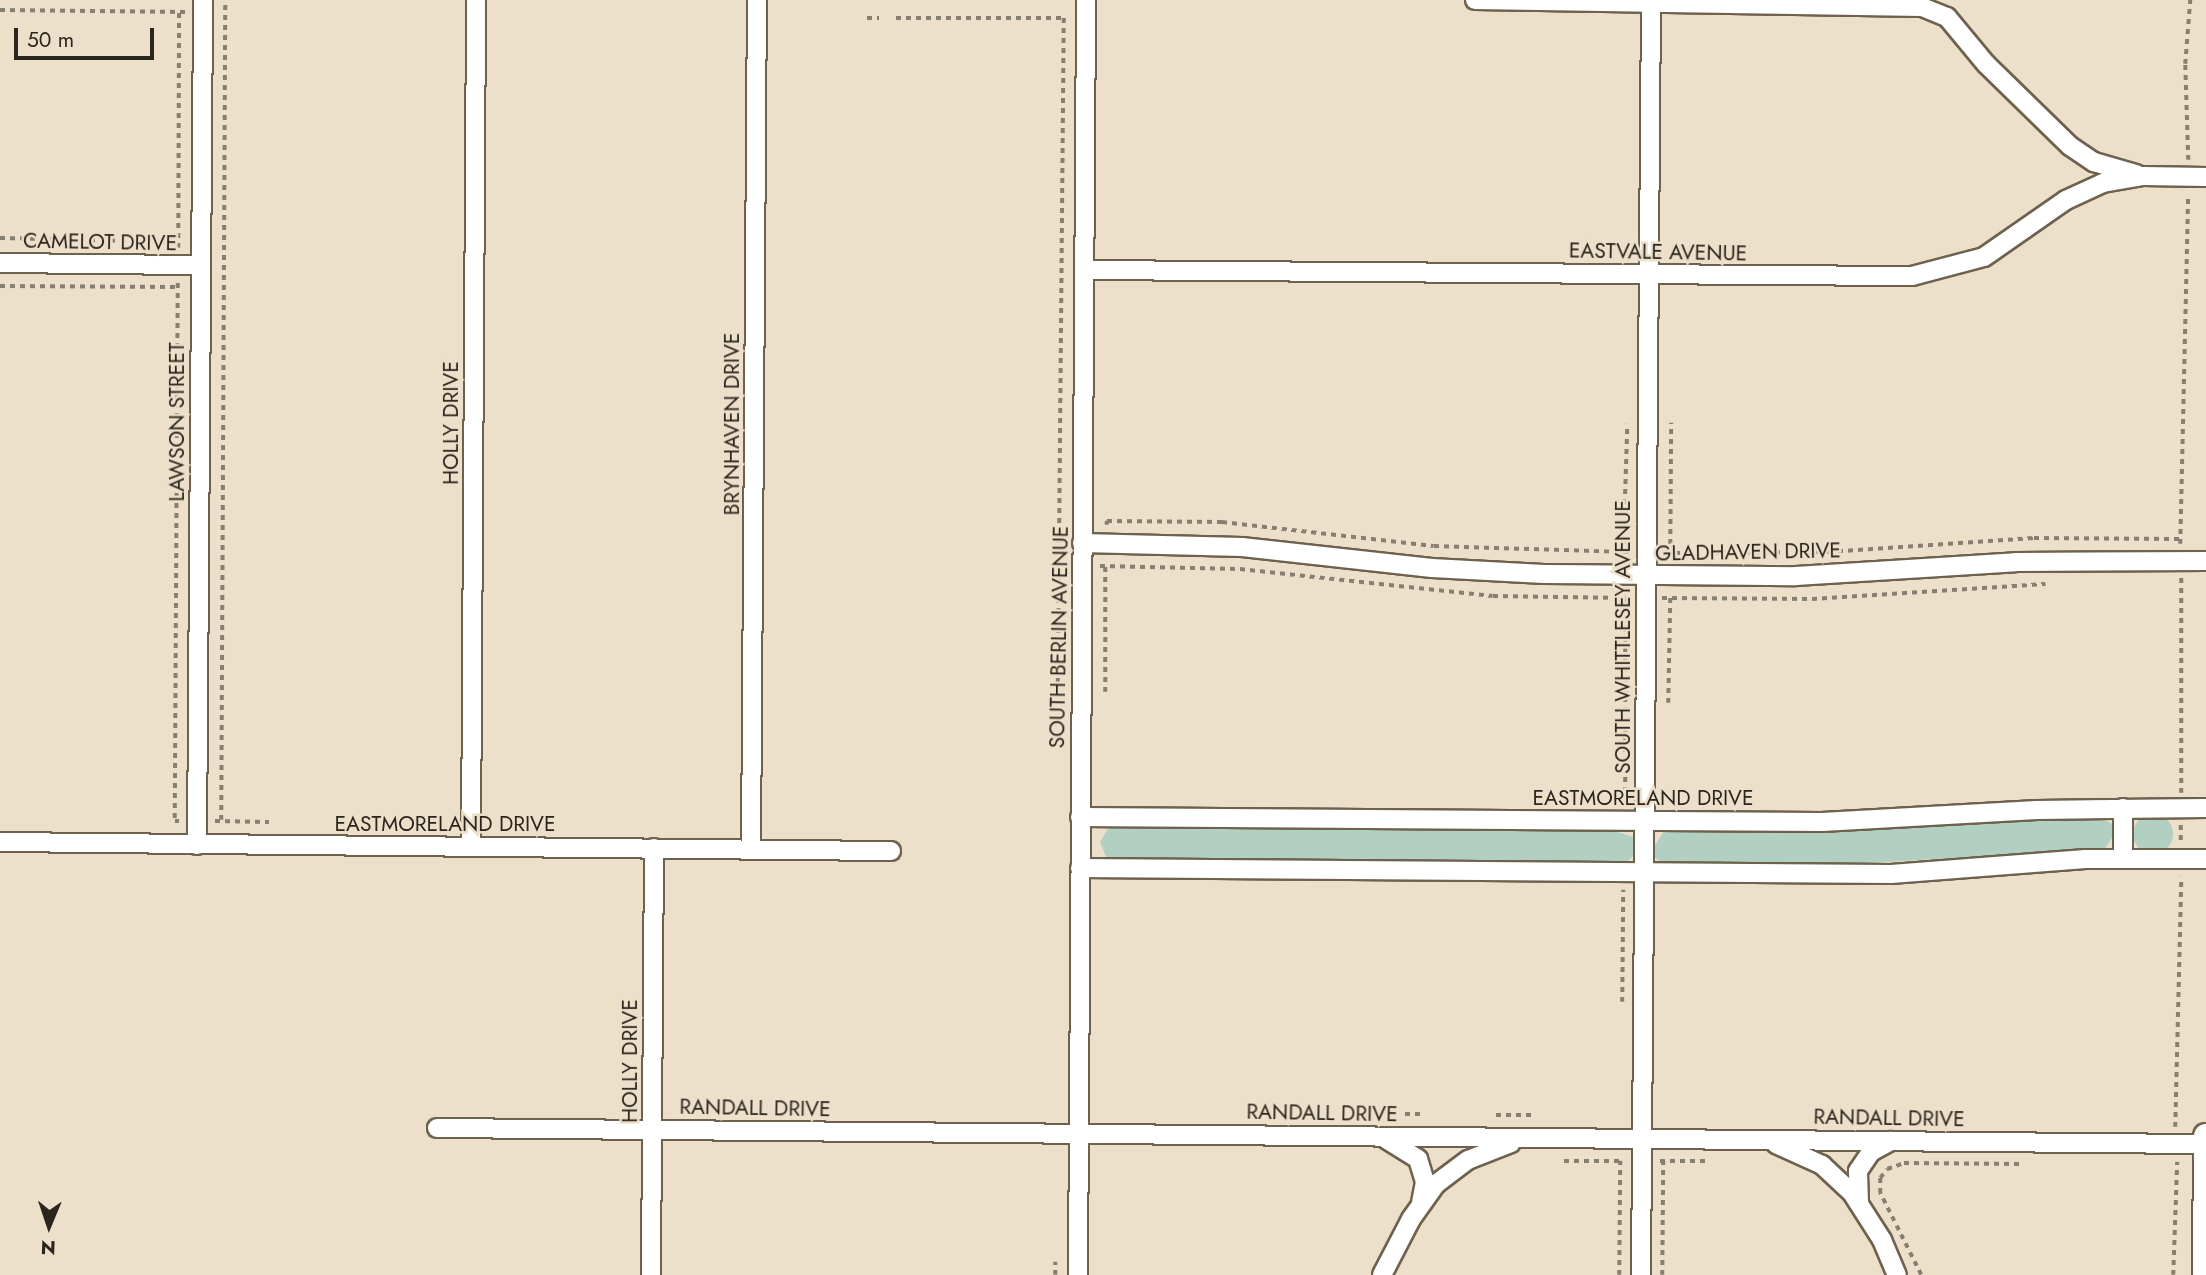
<!DOCTYPE html>
<html>
<head>
<meta charset="utf-8">
<style>
	body { margin:0 }
	#map { position:relative; width:2206px; height:1275px; overflow:hidden; background:#ede0ca; font-family:Jost,sans-serif }
	div>[style] { position:absolute }
	.green>* { inset:0; background:#b1d0c1 }
	.round { border-radius:50% }
	.path>* { height:3.5px; margin-top:-1.75px; transform-origin:0; background:repeating-linear-gradient(90deg,#877f70 0 5px,transparent 0 10px) }
	.roads { filter:drop-shadow(2px 0 #6e624f) drop-shadow(-2px 0 #6e624f) drop-shadow(0 2px #6e624f) drop-shadow(0 -2px #6e624f) }
	.minor>* { height:18px; margin:-9px; padding:0 9px; transform-origin:9px; border-radius:9px; background:#fff }
	.secondary>* { height:24px; margin:-12px; padding:0 12px; transform-origin:12px; border-radius:12px; background:#fff }
	span { translate:-50% -50%; white-space:nowrap; text-align:center; line-height:1.15; -webkit-text-stroke:5px #ede0ca; paint-order:stroke }
	.street-label { font-size:21px; color:#2a251d }
	.north { position:absolute; left:14px; top:1191px; width:70px; height:70px; -webkit-text-stroke:5px #ede0ca; paint-order:stroke; rotate:182deg; font-size:19px; font-weight:700; line-height:28px; text-align:center; color:#2a251d }
	.north::after { content:''; display:block; margin:auto; width:24px; height:32px; background:#2a251d; clip-path:polygon(50% 0,100% 100%,50% 72%,0 100%) }
	.scale { position:absolute; left:14px; top:28px; width:140px; height:32px; box-sizing:border-box; border:4px solid #2a251d; border-top:0; padding-left:9px; font-size:21px; line-height:24px; white-space:nowrap; color:#2a251d; -webkit-text-stroke:5px #ede0ca; paint-order:stroke }
</style>
</head>
<body>
<div id="map">
	<div class="green">
		<i class="round" style="left:2133px;top:814px;width:40px;height:40px"></i>
		<i style="clip-path:polygon(2093px 816px,2111px 823px,2115px 833px,2105px 849px,1816px 866px,1667px 866px,1655px 858px,1652px 850px,1664px 831px,1816px 832px)"></i>
		<i style="clip-path:polygon(1119px 825px,1611px 830px,1633px 837px,1635px 853px,1626px 864px,1116px 861px,1106px 857px,1100px 842px,1109px 827px)"></i>
	</div>
	<div class="path">
		<i style="left:0;top:10px;width:187px;rotate:0.6deg"></i>
		<i style="left:867px;top:18px;width:12px"></i>
		<i style="left:896px;top:18px;width:168px"></i>
		<i style="left:1064px;top:18px;width:676px;rotate:90.51deg"></i>
		<i style="left:2188px;top:160px;width:96px;rotate:-91.8deg"></i>
		<i style="left:2185px;top:64px;width:64px;rotate:-85.5deg"></i>
		<i style="left:0;top:238px;width:180px;rotate:1.3deg"></i>
		<i style="left:178px;top:248px;width:236px;rotate:-89.8deg"></i>
		<i style="left:178px;top:283px;width:538px;rotate:90.32deg"></i>
		<i style="left:175px;top:821px;width:4px"></i>
		<i style="left:0;top:286px;width:176px;rotate:0.3deg"></i>
		<i style="left:1106px;top:525px;width:4px;rotate:-76deg"></i>
		<i style="left:1107px;top:521px;width:115px;rotate:0.5deg"></i>
		<i style="left:1222px;top:522px;width:213px;rotate:6.5deg"></i>
		<i style="left:1434px;top:546px;width:195px;rotate:1.8deg"></i>
		<i style="left:2180px;top:544px;width:349px;rotate:-88.7deg"></i>
		<i style="left:1665px;top:553px;width:163px;rotate:-0.4deg"></i>
		<i style="left:1828px;top:552px;width:206px;rotate:-3.9deg"></i>
		<i style="left:2034px;top:538px;width:146px;rotate:0.4deg"></i>
		<i style="left:1623px;top:554px;width:130px;rotate:-88.2deg"></i>
		<i style="left:1670px;top:554px;width:131px;rotate:-89.6deg"></i>
		<i style="left:1100px;top:566px;width:140px;rotate:1.2deg"></i>
		<i style="left:1240px;top:569px;width:254px;rotate:6.1deg"></i>
		<i style="left:1493px;top:596px;width:137px;rotate:0.8deg"></i>
		<i style="left:1662px;top:598px;width:150px;rotate:0.4deg"></i>
		<i style="left:1812px;top:599px;width:234px;rotate:-3.7deg"></i>
		<i style="left:1105px;top:692px;width:127px;rotate:-90deg"></i>
		<i style="left:1668px;top:703px;width:106px;rotate:-88.9deg"></i>
		<i style="left:2181px;top:793px;width:217px;rotate:-90deg"></i>
		<i style="left:1625px;top:802px;width:204px;rotate:-90deg"></i>
		<i style="left:221px;top:820px;width:820px;rotate:-89.72deg"></i>
		<i style="left:215px;top:821px;width:54px;rotate:1.1deg"></i>
		<i style="left:2181px;top:825px;width:17px;rotate:90deg"></i>
		<i style="left:1622px;top:1002px;width:112px;rotate:-89.5deg"></i>
		<i style="left:1405px;top:1114px;width:16px"></i>
		<i style="left:1496px;top:1115px;width:40px"></i>
		<i style="left:2175px;top:1127px;width:250px;rotate:-88.6deg"></i>
		<i style="left:1564px;top:1161px;width:60px"></i>
		<i style="left:1660px;top:1161px;width:50px"></i>
		<i style="left:1055px;top:1275px;width:13px;rotate:-90deg"></i>
		<i style="left:1619px;top:1275px;width:114px;rotate:-89.5deg"></i>
		<i style="left:1662px;top:1275px;width:114px;rotate:-89.5deg"></i>
		<i style="left:1921px;top:1275px;width:92px;rotate:-116.6deg"></i>
		<i style="left:1880px;top:1193px;width:15px;rotate:-90deg"></i>
		<i style="left:1880px;top:1178px;width:11px;rotate:-52deg"></i>
		<i style="left:1887px;top:1169px;width:18px;rotate:-19deg"></i>
		<i style="left:1904px;top:1163px;width:119px;rotate:0.5deg"></i>
		<i style="left:2173px;top:1275px;width:113px;rotate:-88deg"></i>
	</div>
	<div class="roads">
		<div class="minor">
			<i style="left:1475px;top:0;width:447px;rotate:0.9deg"></i>
			<i style="left:1922px;top:7px;width:27px;rotate:22deg"></i>
			<i style="left:1947px;top:17px;width:61px;rotate:50.3deg"></i>
			<i style="left:1986px;top:64px;width:117px;rotate:44.3deg"></i>
			<i style="left:2070px;top:146px;width:29px;rotate:34deg"></i>
			<i style="left:2094px;top:162px;width:44px;rotate:15.9deg"></i>
			<i style="left:0;top:263px;width:200px;rotate:0.6deg"></i>
			<i style="left:1084px;top:270px;width:828px;rotate:0.42deg"></i>
			<i style="left:1912px;top:276px;width:74px;rotate:-14.8deg"></i>
			<i style="left:1984px;top:257px;width:100px;rotate:-34.8deg"></i>
			<i style="left:2066px;top:200px;width:41px;rotate:-24.7deg"></i>
			<i style="left:2103px;top:183px;width:41px;rotate:-9.9deg"></i>
			<i style="left:2143px;top:176px;width:63px;rotate:0.9deg"></i>
			<i style="left:1082px;top:543px;width:160px;rotate:1.4deg"></i>
			<i style="left:1242px;top:547px;width:191px;rotate:6.3deg"></i>
			<i style="left:1432px;top:568px;width:112px;rotate:3.1deg"></i>
			<i style="left:1544px;top:574px;width:252px;rotate:0.5deg"></i>
			<i style="left:1796px;top:576px;width:220px;rotate:-3.6deg"></i>
			<i style="left:2016px;top:562px;width:190px;rotate:-0.3deg"></i>
			<i style="left:1080px;top:817px;width:742px;rotate:0.39deg"></i>
			<i style="left:1822px;top:822px;width:215px;rotate:-3.2deg"></i>
			<i style="left:2037px;top:810px;width:169px;rotate:-0.7deg"></i>
			<i style="left:0;top:842px;width:891px;rotate:0.58deg"></i>
			<i style="left:197px;top:845px;width:845px;rotate:-89.59deg"></i>
			<i style="left:471px;top:846px;width:846px;rotate:-89.66deg"></i>
			<i style="left:751px;top:849px;width:849px;rotate:-89.6deg"></i>
			<i style="left:2123px;top:859px;width:51px;rotate:-90deg"></i>
			<i style="left:1080px;top:868px;width:811px;rotate:0.42deg"></i>
			<i style="left:1891px;top:874px;width:195px;rotate:-4.4deg"></i>
			<i style="left:2085px;top:859px;width:121px"></i>
			<i style="left:437px;top:1128px;width:1769px;rotate:0.52deg"></i>
			<i style="left:1386px;top:1139px;width:38px;rotate:32deg"></i>
			<i style="left:1418px;top:1159px;width:24px;rotate:73deg"></i>
			<i style="left:1425px;top:1182px;width:20px;rotate:101deg"></i>
			<i style="left:1776px;top:1144px;width:51px;rotate:24.5deg"></i>
			<i style="left:1822px;top:1165px;width:41px;rotate:43deg"></i>
			<i style="left:1852px;top:1193px;width:56px;rotate:57.4deg"></i>
			<i style="left:1882px;top:1240px;width:38px;rotate:67deg"></i>
			<i style="left:1859px;top:1202px;width:31px;rotate:-92deg"></i>
			<i style="left:1858px;top:1171px;width:23px;rotate:-56deg"></i>
			<i style="left:1871px;top:1152px;width:23px;rotate:-29deg"></i>
			<i style="left:651px;top:1275px;width:427px;rotate:-89.6deg"></i>
			<i style="left:1078px;top:1275px;width:1275px;rotate:-89.64deg"></i>
			<i style="left:1382px;top:1275px;width:63px;rotate:-62.6deg"></i>
			<i style="left:1411px;top:1219px;width:43px;rotate:-54.5deg"></i>
			<i style="left:1436px;top:1184px;width:40px;rotate:-37deg"></i>
			<i style="left:1468px;top:1160px;width:46px;rotate:-21.6deg"></i>
			<i style="left:1641px;top:1275px;width:1275px;rotate:-89.55deg"></i>
		</div>
		<div class="secondary">
			<i style="left:2205px;top:1275px;width:139px;rotate:-89.6deg"></i>
		</div>
	</div>
	<div class="street-label">
		<span style="left:100px;top:242px;rotate:1deg">CAMELOT DRIVE</span>
		<span style="left:1658px;top:252px;rotate:1deg">EASTVALE AVENUE</span>
		<span style="left:177px;top:422px;rotate:-90deg">LAWSON STREET</span>
		<span style="left:451px;top:423px;rotate:-90deg">HOLLY DRIVE</span>
		<span style="left:732px;top:424px;rotate:-90deg">BRYNHAVEN DRIVE</span>
		<span style="left:1748px;top:552px;rotate:-1deg">GLADHAVEN DRIVE</span>
		<span style="left:1059px;top:637px;rotate:-89deg">SOUTH BERLIN AVENUE</span>
		<span style="left:1623px;top:637px;rotate:-90deg">SOUTH WHITTLESEY AVENUE</span>
		<span style="left:1643px;top:798px">EASTMORELAND DRIVE</span>
		<span style="left:445px;top:824px">EASTMORELAND DRIVE</span>
		<span style="left:630px;top:1061px;rotate:-90deg">HOLLY DRIVE</span>
		<span style="left:755px;top:1108px;rotate:1deg">RANDALL DRIVE</span>
		<span style="left:1322px;top:1113px;rotate:1deg">RANDALL DRIVE</span>
		<span style="left:1889px;top:1118px;rotate:1deg">RANDALL DRIVE</span>
	</div>
	<div class="north">N</div>
	<div class="scale">50 m</div>
</div>
</body>
</html>
